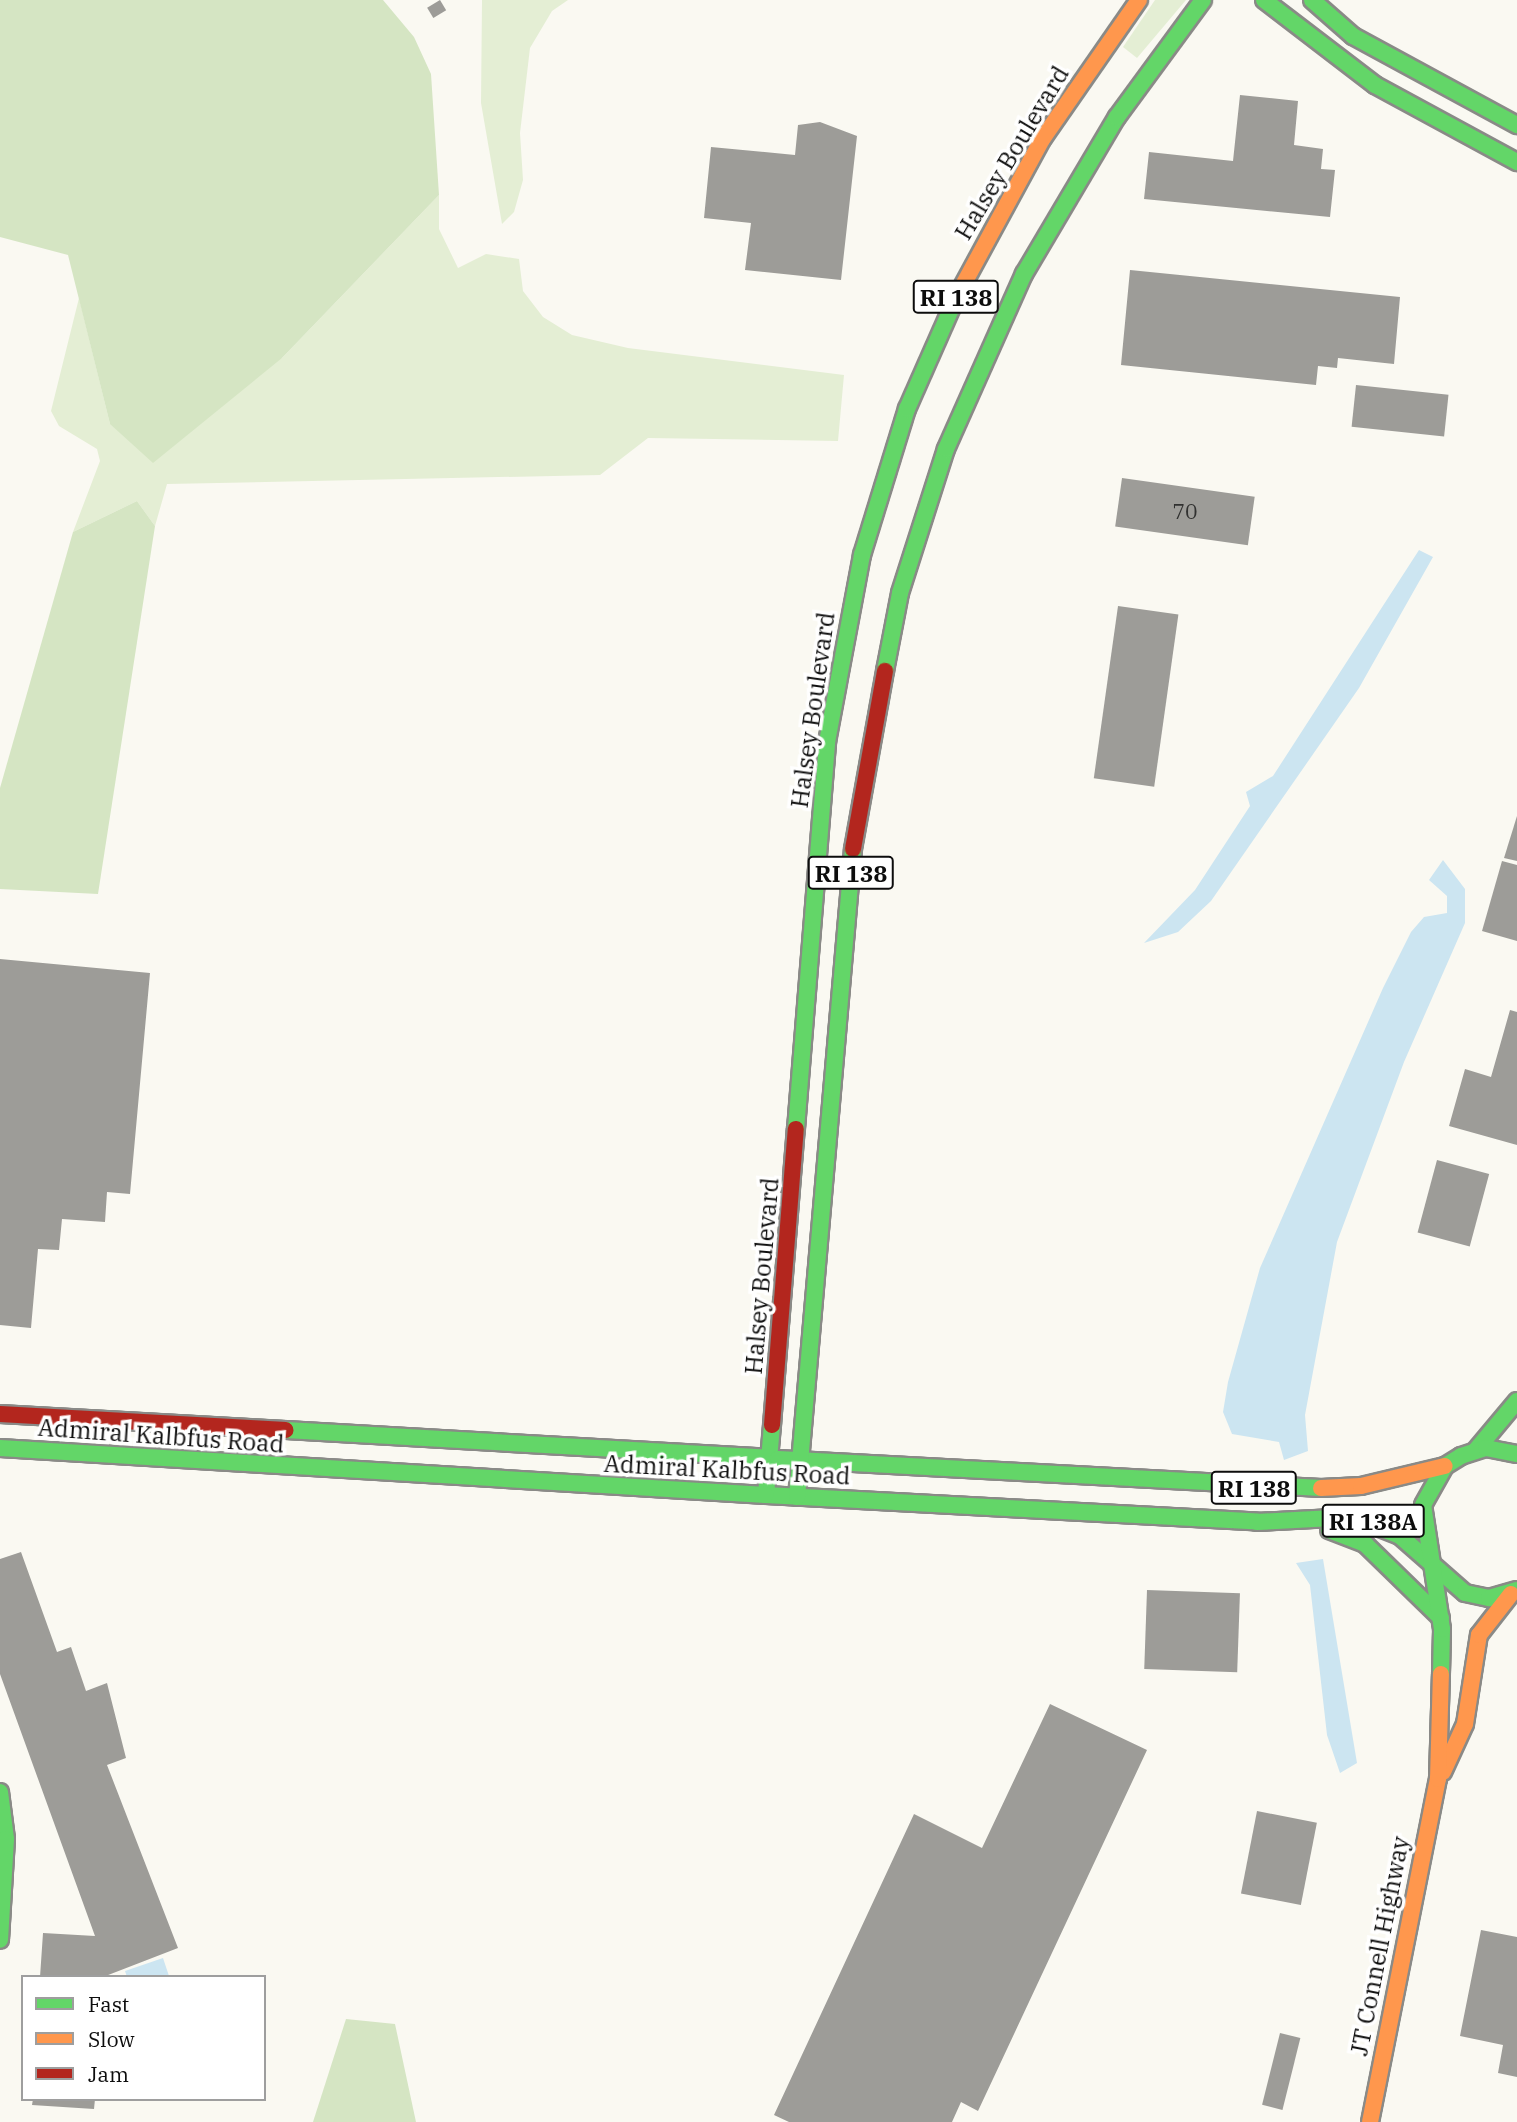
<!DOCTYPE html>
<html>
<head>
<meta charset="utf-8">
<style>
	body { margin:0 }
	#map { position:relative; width:1517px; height:2122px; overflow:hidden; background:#faf9f2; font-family:"IBM Plex Serif",serif }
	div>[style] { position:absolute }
	.green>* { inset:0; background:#e4eed4 }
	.forest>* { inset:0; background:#d5e5c3 }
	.water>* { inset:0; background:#cce5f1 }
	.building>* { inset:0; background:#9d9c98; transform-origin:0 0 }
	.roads { filter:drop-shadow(2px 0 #8a8a87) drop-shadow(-2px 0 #8a8a87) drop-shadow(0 2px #8a8a87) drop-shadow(0 -2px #8a8a87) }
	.fast>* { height:16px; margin:-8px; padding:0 8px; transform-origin:8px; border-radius:8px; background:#63d668 }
	.slow>* { height:16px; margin:-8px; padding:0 8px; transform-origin:8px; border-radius:8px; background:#ff974d }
	.jam>* { height:16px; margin:-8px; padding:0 8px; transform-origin:8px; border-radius:8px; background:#b3261e }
	span { translate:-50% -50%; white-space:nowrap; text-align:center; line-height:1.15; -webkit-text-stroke:7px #fff; paint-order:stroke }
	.number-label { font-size:21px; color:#313130 }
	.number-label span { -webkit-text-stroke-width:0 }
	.shield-label span { padding:2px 5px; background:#fff; border:2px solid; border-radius:5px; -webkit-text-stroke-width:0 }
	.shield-label { font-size:23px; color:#0d0d0d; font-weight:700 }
	.street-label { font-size:24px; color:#0d0d0d }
	.legend { position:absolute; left:21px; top:1975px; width:245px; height:126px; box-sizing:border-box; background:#fff; border:2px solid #9e9e9e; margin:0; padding:9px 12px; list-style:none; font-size:21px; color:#0d0d0d }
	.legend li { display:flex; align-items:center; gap:14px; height:35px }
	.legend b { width:35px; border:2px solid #9e9e9e }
</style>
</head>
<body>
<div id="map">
	<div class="green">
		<i style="clip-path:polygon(482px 0,568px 0,552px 11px,530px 48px,520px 133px,523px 180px,514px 212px,502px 224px,481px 103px)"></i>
		<i style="clip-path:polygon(1155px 0,1186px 0,1137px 58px,1123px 47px)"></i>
		<i style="clip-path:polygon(439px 195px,439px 229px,458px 268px,486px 254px,519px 259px,523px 291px,543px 317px,572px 335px,628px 348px,844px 375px,838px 441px,648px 438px,600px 475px,167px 484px,155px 526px,137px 501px,73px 532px,100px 461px,97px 449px,59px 426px,51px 411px,79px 298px,110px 424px,282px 358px)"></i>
	</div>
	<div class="forest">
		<i style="clip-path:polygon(0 0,383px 0,414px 37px,431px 74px,439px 195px,282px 358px,153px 463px,110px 424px,68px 255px,0 237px)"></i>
		<i style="clip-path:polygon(137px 501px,155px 526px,98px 894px,0 889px,0 788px,73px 532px)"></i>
		<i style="clip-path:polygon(346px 2019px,395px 2024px,416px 2122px,313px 2122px)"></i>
	</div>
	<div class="water">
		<i style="clip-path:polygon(1419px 550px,1433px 557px,1359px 688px,1211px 901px,1178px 932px,1144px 943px,1195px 890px,1250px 806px,1246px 792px,1273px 776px)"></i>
		<i style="clip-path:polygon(1443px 860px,1465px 889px,1465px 923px,1404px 1062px,1337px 1242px,1305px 1415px,1308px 1451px,1284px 1460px,1279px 1442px,1232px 1434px,1223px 1412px,1228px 1382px,1260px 1268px,1383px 988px,1411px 932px,1424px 917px,1447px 913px,1447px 896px,1429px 880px)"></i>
		<i style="clip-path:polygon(1323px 1559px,1357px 1763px,1340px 1773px,1327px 1735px,1310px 1585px,1296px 1563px)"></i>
		<i style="clip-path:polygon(163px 1958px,169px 1976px,127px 1977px,125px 1971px)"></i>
	</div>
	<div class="building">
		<i style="left:440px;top:0;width:12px;height:15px;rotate:59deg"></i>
		<i style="clip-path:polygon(1240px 95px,1298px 101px,1294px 145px,1323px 149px,1321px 169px,1335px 170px,1330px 217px,1144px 199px,1149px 152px,1233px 161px)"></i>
		<i style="clip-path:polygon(820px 122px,857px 136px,841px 280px,745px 270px,751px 223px,704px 218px,711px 147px,795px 155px,798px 125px)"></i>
		<i style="clip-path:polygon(1130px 270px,1400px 297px,1394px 364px,1338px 358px,1337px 368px,1318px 366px,1316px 385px,1121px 365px)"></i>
		<i style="left:1356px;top:385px;width:93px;height:42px;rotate:6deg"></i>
		<i style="left:1122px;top:478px;width:134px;height:49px;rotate:8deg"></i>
		<i style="left:1118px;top:606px;width:61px;height:174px;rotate:8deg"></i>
		<i style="clip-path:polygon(1517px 816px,1517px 861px,1504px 858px)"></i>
		<i style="clip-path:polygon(1502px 861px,1517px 865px,1517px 941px,1482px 931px)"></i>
		<i style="clip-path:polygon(0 959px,150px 973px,130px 1194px,107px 1192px,105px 1222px,62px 1219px,59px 1250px,38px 1249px,31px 1328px,0 1325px)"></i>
		<i style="clip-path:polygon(1510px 1010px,1517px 1012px,1517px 1145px,1449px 1126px,1465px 1069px,1491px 1077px)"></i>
		<i style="left:1437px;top:1160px;width:54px;height:75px;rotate:15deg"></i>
		<i style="clip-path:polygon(21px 1552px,57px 1652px,71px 1647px,86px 1691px,107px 1683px,126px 1758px,107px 1765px,178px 1948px,103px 1977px,40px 1977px,43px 1933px,95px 1936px,0 1674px,0 1559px)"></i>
		<i style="left:1147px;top:1590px;width:93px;height:79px;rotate:2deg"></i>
		<i style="clip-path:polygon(1050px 1704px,1147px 1750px,978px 2111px,961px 2102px,952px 2122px,789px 2122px,774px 2115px,914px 1814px,982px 1848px)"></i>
		<i style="left:1257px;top:1811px;width:61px;height:84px;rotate:11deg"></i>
		<i style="clip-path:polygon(1481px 1930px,1517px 1937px,1517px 2077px,1498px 2073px,1503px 2045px,1460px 2036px)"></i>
		<i style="left:1280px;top:2033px;width:21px;height:74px;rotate:14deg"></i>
		<i style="clip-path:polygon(33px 2099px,95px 2099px,94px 2109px,32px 2105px)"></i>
	</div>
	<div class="roads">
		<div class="fast">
			<i style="left:1264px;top:0;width:140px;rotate:37.4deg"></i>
			<i style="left:1375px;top:85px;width:162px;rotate:28.5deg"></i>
			<i style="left:1312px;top:0;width:55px;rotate:41.3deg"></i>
			<i style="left:1353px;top:36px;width:187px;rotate:28.5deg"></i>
			<i style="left:885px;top:671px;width:79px;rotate:-79.1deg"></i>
			<i style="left:900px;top:593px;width:151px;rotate:-72.3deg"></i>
			<i style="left:946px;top:449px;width:192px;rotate:-66deg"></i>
			<i style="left:1024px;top:274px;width:182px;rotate:-59.4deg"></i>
			<i style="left:1117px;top:117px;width:145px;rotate:-53.7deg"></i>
			<i style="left:796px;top:1129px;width:388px;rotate:-85.4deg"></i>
			<i style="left:827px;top:742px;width:190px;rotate:-79.4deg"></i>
			<i style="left:862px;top:555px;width:153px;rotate:-72.9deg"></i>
			<i style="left:907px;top:409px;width:121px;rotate:-66.2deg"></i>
			<i style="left:772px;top:1425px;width:70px;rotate:94.9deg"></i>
			<i style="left:766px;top:1495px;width:492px;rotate:3.1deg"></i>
			<i style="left:1257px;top:1522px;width:95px;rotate:-3deg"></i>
			<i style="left:1352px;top:1517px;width:52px;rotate:21.6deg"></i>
			<i style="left:1400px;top:1536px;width:86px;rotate:41.2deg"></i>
			<i style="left:1465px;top:1593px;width:25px;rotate:12deg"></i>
			<i style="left:1489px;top:1598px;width:29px;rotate:-16deg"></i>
			<i style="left:286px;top:1430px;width:484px;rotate:3.3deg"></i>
			<i style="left:0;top:1448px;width:767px;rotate:3.51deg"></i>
			<i style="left:1476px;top:1450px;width:64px;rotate:-50.1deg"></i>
			<i style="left:778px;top:1459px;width:544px;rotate:3.06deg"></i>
			<i style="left:797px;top:1497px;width:650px;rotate:-85.06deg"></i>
			<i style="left:1329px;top:1530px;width:39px;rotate:21deg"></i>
			<i style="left:1365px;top:1544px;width:106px;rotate:44.2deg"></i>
			<i style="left:1441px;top:1674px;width:45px;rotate:-88.7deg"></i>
			<i style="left:1442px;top:1629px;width:125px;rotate:-98.7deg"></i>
			<i style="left:1423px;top:1505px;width:45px;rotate:-60.6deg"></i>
			<i style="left:1445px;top:1466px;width:19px;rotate:-32deg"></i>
			<i style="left:1461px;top:1456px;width:26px;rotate:-18deg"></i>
			<i style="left:1486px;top:1448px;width:32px;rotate:11deg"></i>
			<i style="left:0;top:1792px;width:47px;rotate:82.7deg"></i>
			<i style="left:6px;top:1839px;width:101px;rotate:93.4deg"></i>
		</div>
		<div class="slow">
			<i style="left:956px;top:298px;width:182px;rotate:-61.5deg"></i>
			<i style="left:1043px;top:138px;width:168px;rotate:-55.2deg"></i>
			<i style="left:1321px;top:1488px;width:40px;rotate:-2.9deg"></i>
			<i style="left:1361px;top:1486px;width:86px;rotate:-13.4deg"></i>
			<i style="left:1443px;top:1772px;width:53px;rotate:-65.4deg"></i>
			<i style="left:1465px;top:1724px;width:90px;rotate:-81.1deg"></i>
			<i style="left:1479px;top:1635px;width:52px;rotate:-52deg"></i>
			<i style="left:1370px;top:2122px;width:350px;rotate:-78.8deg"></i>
			<i style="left:1438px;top:1779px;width:105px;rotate:-88.4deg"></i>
		</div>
		<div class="jam">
			<i style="left:853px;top:849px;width:181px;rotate:-79.8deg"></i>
			<i style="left:0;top:1414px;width:286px;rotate:3.2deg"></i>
			<i style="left:772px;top:1425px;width:297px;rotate:-85.4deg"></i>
		</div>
	</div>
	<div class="number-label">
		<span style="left:1185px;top:511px">70</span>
	</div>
	<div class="shield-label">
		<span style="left:956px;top:297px">RI 138</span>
		<span style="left:851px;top:873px">RI 138</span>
		<span style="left:1254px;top:1488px">RI 138</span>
		<span style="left:1373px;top:1521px">RI 138A</span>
	</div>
	<div class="street-label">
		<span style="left:1012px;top:153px;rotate:-59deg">Halsey Boulevard</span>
		<span style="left:813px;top:710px;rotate:-82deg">Halsey Boulevard</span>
		<span style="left:762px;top:1276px;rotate:-85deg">Halsey Boulevard</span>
		<span style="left:161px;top:1436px;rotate:4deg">Admiral Kalbfus Road</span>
		<span style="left:727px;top:1470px;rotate:3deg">Admiral Kalbfus Road</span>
		<span style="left:1380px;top:1946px;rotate:-79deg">JT Connell Highway</span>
	</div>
	<ul class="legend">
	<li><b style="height:9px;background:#63d668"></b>Fast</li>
	<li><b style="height:9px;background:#ff974d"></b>Slow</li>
	<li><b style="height:9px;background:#b3261e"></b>Jam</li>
	</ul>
</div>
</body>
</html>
